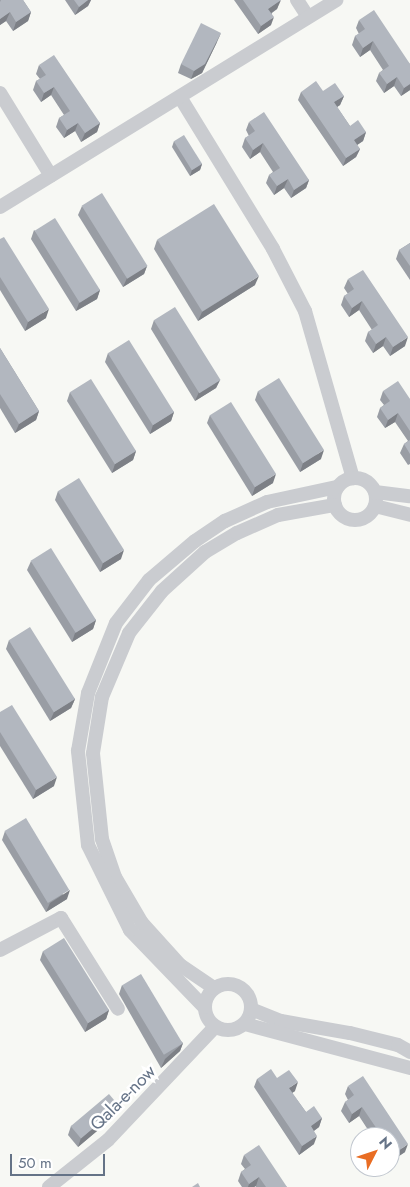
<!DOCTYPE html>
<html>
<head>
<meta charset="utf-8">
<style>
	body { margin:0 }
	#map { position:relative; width:410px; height:1187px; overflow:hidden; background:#f7f8f4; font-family:Jost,sans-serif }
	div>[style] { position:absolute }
	.minor>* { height:14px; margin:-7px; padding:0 7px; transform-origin:7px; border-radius:7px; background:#caccd0 }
	.minor>.ring { margin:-7px; padding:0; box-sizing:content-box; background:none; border:14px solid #caccd0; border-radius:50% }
	.wall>* { inset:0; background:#999da4 }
	.shaded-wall>* { inset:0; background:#7d8086 }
	.building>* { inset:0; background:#b2b7bf; transform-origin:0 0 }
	span { translate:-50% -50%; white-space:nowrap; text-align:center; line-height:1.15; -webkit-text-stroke:5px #fff; paint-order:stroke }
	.street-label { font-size:18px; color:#657387 }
	.north { position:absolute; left:350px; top:1127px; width:50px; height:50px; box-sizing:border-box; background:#fff; border:1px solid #c1c7cf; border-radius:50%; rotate:49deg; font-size:14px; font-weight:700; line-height:20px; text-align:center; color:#657387 }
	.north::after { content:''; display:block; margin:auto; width:18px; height:22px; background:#e96d23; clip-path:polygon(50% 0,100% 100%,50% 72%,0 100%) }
	.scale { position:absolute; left:10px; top:1154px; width:95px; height:22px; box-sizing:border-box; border:2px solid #657387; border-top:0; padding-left:6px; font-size:15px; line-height:18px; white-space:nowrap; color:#657387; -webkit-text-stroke:4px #fff; paint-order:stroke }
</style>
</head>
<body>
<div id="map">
	<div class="minor">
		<i style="left:297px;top:0;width:20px;rotate:57deg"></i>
		<i style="left:0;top:93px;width:97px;rotate:58.4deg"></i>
		<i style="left:180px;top:97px;width:178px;rotate:58.5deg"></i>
		<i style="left:273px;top:249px;width:70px;rotate:62.7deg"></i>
		<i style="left:305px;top:311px;width:174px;rotate:74deg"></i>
		<i style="left:0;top:207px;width:395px;rotate:-31.6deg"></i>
		<i class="ring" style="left:334px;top:478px;width:28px;height:28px"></i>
		<i style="left:375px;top:492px;width:35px;rotate:7deg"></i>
		<i style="left:375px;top:506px;width:36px;rotate:14deg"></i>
		<i style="left:0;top:950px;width:69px;rotate:-27.7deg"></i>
		<i style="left:61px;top:918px;width:107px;rotate:57.9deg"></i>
		<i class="ring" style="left:205px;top:984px;width:32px;height:32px"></i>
		<i style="left:214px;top:988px;width:41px;rotate:-145.9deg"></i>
		<i style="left:180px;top:965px;width:57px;rotate:-132.1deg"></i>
		<i style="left:142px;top:923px;width:53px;rotate:-120.4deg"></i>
		<i style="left:115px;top:877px;width:40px;rotate:-108.9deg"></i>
		<i style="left:102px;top:839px;width:86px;rotate:-96deg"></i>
		<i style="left:93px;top:753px;width:57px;rotate:-80.9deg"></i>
		<i style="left:102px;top:697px;width:69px;rotate:-67.1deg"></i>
		<i style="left:129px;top:633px;width:53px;rotate:-51.8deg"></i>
		<i style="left:162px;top:591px;width:58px;rotate:-42.2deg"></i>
		<i style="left:205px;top:552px;width:37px;rotate:-31deg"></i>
		<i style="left:237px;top:533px;width:45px;rotate:-23.7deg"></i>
		<i style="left:278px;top:515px;width:58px;rotate:-10deg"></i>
		<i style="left:204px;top:1007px;width:107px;rotate:-133.9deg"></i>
		<i style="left:130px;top:930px;width:95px;rotate:-116.3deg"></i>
		<i style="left:88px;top:845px;width:95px;rotate:-96.1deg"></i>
		<i style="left:78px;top:751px;width:59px;rotate:-80.2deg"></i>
		<i style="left:88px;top:693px;width:75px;rotate:-68.2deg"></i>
		<i style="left:116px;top:623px;width:54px;rotate:-52.5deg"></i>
		<i style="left:149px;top:580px;width:60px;rotate:-40.3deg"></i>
		<i style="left:195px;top:541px;width:36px;rotate:-34deg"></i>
		<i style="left:225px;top:521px;width:46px;rotate:-24.3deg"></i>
		<i style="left:267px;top:502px;width:72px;rotate:-12.1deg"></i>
		<i style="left:251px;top:1009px;width:32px;rotate:22deg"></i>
		<i style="left:281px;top:1021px;width:70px;rotate:9.9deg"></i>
		<i style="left:350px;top:1033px;width:49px;rotate:14deg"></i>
		<i style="left:398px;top:1045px;width:14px;rotate:30deg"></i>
		<i style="left:245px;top:1024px;width:171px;rotate:14.9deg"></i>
		<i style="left:49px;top:1187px;width:75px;rotate:-38.5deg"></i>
		<i style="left:108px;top:1140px;width:156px;rotate:-46.6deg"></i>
	</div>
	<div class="wall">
		<i style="clip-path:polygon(0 0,23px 0,31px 12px,28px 21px,13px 31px,6px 21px,0 25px)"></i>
		<i style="clip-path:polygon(65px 0,91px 0,88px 6px,75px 15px)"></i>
		<i style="clip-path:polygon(234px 0,280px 0,277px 9px,272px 13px,271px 25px,258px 34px)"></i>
		<i style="clip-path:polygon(359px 20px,410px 64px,410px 90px,401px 96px,394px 86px,384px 93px,376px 81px,379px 73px,383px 70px,370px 50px,360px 57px,352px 45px,355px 36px,359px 34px,356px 28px)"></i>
		<i style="clip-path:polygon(217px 42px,202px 73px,191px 79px,178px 73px,181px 64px)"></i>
		<i style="clip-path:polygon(39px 65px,100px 123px,97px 132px,81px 142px,75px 131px,64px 138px,56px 127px,59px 118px,64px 115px,51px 95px,41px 102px,33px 90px,36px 81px,40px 79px,36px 74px)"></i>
		<i style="clip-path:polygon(323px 91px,344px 96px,340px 105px,337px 107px,350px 126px,366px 132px,363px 141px,357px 145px,360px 149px,356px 157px,343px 166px,298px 100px,301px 92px)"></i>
		<i style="clip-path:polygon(249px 122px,309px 180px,306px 188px,291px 198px,284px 188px,274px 195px,266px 183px,269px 175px,273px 172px,260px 152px,250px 159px,242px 147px,245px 138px,249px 136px,246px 130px)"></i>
		<i style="clip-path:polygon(174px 141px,202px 164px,200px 170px,190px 176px,172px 147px)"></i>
		<i style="clip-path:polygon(82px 206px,147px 266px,144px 274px,123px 287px,78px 215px)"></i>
		<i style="clip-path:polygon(34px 230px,100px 290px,97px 299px,76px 311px,31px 239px)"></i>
		<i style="clip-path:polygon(0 239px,46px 318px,25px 331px,0 290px)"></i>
		<i style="clip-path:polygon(157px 240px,255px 285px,198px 321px,154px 249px)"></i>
		<i style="clip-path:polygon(410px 243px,410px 280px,396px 259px,399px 250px)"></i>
		<i style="clip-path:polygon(348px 279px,405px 346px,390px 356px,383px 346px,373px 353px,365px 341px,368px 332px,372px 330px,359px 310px,349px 317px,341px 305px,344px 296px,348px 294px,344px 288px)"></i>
		<i style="clip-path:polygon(154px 320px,220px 380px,216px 388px,195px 401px,151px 329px)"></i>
		<i style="clip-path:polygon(0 348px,39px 411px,36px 420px,15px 433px,0 408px)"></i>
		<i style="clip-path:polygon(108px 353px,174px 412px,171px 421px,150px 434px,105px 362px)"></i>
		<i style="clip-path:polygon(258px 391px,321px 459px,300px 472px,255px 400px)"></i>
		<i style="clip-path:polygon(383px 391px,410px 399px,410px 464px,408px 465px,400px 453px,404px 444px,408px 441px,395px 422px,385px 428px,377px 417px,380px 408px,384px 405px,380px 400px)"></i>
		<i style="clip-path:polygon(70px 392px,136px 451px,133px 460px,112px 473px,67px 401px)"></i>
		<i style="clip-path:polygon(210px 415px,273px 483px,252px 496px,207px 423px)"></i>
		<i style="clip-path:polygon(58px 491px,121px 559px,100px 572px,55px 500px)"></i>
		<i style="clip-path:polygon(31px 561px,96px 620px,93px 629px,72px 642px,27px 570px)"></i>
		<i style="clip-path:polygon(9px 640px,75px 699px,71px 708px,50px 721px,6px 649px)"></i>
		<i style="clip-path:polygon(0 712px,54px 786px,33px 799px,0 746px)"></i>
		<i style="clip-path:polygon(5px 831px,67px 899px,46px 912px,2px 840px)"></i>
		<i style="clip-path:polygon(43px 951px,109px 1010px,106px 1019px,85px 1032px,40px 960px)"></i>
		<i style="clip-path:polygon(122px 985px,183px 1043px,180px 1051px,161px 1068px,119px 994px)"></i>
		<i style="clip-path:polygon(277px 1078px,295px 1091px,292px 1093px,306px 1112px,322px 1118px,319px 1127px,314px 1131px,314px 1144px,299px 1155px,254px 1087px,257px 1079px)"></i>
		<i style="clip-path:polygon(348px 1086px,405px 1152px,390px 1162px,390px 1137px,372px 1136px,359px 1116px,349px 1123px,341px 1111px,345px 1102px,348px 1100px,345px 1094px)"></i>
		<i style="clip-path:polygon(119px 1106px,116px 1115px,78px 1147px,68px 1135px,71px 1126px)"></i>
		<i style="clip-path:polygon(244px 1155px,287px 1187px,256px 1187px,256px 1186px,254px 1187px,242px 1187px,238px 1181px,241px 1172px,245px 1169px,241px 1164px)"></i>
	</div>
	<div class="shaded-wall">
		<i style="clip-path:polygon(88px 0,91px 0,88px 6px,75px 15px,79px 7px)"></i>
		<i style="clip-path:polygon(281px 0,277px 9px,265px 17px,268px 9px)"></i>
		<i style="clip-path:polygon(10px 12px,6px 21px,0 25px,0 19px)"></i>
		<i style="clip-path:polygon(31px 12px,28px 21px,13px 31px,16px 22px)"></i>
		<i style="clip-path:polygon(274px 17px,271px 25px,258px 34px,261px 26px)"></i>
		<i style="clip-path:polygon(221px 33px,217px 42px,202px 73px,191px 79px,194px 71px)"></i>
		<i style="clip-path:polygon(373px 41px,370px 50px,360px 57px,363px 48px)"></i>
		<i style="clip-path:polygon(397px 77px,394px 86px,384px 93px,387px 84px)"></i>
		<i style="clip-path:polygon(410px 84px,410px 90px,401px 96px,404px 88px)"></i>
		<i style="clip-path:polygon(54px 87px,51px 95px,41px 102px,44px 93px)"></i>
		<i style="clip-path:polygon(344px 96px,340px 105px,331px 111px,334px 102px)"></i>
		<i style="clip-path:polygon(78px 123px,75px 131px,64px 138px,67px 130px)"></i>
		<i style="clip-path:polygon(100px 123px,97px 132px,81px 142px,85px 133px)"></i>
		<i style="clip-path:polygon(366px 132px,363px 141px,351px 149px,354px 140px)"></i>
		<i style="clip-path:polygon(263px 143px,260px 152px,250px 159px,253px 150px)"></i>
		<i style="clip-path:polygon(360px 149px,356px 157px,343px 166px,346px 158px)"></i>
		<i style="clip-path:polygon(202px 164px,200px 170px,190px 176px,192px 170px)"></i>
		<i style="clip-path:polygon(288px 179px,284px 188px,274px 195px,277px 186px)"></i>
		<i style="clip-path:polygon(309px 180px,306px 188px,291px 198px,294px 190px)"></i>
		<i style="clip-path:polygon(147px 266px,144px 274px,123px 287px,127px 278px)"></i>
		<i style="clip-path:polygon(259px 276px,255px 285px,198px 321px,202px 312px)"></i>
		<i style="clip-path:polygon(100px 290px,97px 299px,76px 311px,79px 303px)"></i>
		<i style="clip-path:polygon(362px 301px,359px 310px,349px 317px,352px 308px)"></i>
		<i style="clip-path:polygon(49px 309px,46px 318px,25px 331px,28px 322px)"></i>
		<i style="clip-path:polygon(386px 337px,383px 346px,373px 353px,376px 344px)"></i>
		<i style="clip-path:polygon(408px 337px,405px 346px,390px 356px,393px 347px)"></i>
		<i style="clip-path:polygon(220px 380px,216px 388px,195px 401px,199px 392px)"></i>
		<i style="clip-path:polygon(39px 411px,36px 420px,15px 433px,19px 424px)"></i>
		<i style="clip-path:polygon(174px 412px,171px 421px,150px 434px,153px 425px)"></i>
		<i style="clip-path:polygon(398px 413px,395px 422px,385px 428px,388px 420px)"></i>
		<i style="clip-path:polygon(324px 450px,321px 459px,300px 472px,303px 463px)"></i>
		<i style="clip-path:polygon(136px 451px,133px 460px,112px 473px,115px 464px)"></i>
		<i style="clip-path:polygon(276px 474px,273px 483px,252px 496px,255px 487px)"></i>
		<i style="clip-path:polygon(124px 550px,121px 559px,100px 572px,103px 563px)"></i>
		<i style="clip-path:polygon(96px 620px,93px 629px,72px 642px,75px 633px)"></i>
		<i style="clip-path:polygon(75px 699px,71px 708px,50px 721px,54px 712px)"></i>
		<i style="clip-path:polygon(57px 777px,54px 786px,33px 799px,36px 790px)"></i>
		<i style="clip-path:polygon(70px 890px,67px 899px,46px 912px,50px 903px)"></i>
		<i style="clip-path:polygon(109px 1010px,106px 1019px,85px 1032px,88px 1023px)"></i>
		<i style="clip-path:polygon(183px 1043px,180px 1051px,161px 1068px,165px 1059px)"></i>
		<i style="clip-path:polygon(298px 1082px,295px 1091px,286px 1097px,289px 1088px)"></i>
		<i style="clip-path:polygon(119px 1106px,116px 1115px,78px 1147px,81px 1138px)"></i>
		<i style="clip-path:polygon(362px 1107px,359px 1116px,349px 1123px,352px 1114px)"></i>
		<i style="clip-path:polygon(322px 1118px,319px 1127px,308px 1135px,311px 1126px)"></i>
		<i style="clip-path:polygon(317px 1136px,314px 1144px,299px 1155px,302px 1146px)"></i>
		<i style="clip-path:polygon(408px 1144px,405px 1152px,390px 1162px,394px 1154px)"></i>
		<i style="clip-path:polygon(259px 1177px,256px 1186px,254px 1187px,248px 1187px,249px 1184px)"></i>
	</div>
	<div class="building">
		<i style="clip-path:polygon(1px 0,23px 0,31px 12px,16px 22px,10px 12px,0 19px,0 2px)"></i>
		<i style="clip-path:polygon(74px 0,88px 0,79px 7px)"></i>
		<i style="clip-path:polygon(243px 0,281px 0,268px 9px,274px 17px,261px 26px)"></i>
		<i style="clip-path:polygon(374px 10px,410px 64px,410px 84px,404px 88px,397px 77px,387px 84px,379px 73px,389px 66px,373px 41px,363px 48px,355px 36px,365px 29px,359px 20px)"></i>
		<i style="clip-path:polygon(201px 23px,221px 33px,205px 64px,194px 71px,181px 64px)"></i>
		<i style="clip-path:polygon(54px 55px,100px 123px,85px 133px,78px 123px,67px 130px,59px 118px,70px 111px,54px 87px,44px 93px,36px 81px,46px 75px,39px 65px)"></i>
		<i style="clip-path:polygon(316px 81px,323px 91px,335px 83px,344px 96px,334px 102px,350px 126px,358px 120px,366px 132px,354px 140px,360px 149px,346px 158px,301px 92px)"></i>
		<i style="clip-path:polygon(264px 112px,309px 180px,294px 190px,288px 179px,277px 186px,269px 175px,280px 168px,263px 143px,253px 150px,245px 138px,255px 131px,249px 122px)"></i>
		<i style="left:184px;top:135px;width:34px;height:12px;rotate:58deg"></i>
		<i style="left:102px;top:193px;width:86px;height:24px;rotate:58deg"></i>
		<i style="left:214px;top:204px;width:85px;height:67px;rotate:58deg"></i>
		<i style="left:55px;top:218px;width:85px;height:24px;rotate:58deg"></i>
		<i style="clip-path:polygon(4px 237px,49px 309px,28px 322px,0 277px,0 239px)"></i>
		<i style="clip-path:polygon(410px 243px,410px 266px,399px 250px)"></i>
		<i style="clip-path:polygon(363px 270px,408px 337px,393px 347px,386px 337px,376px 344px,368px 332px,378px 325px,362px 301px,352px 308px,344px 296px,354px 289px,348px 279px)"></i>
		<i style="left:175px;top:307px;width:86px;height:25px;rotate:58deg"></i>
		<i style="left:129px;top:340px;width:85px;height:25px;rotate:58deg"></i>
		<i style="clip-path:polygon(0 348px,39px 411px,19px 424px,0 394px)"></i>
		<i style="left:279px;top:378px;width:85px;height:25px;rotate:58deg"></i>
		<i style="left:91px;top:379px;width:85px;height:25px;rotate:58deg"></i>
		<i style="clip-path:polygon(398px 381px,410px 399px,410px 431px,398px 413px,388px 420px,380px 408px,390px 401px,383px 391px)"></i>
		<i style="left:231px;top:402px;width:85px;height:25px;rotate:58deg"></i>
		<i style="clip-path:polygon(410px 440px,410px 454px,404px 444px)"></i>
		<i style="left:79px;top:478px;width:85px;height:25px;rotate:58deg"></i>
		<i style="left:51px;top:548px;width:85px;height:24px;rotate:58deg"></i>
		<i style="left:30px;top:627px;width:85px;height:25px;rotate:58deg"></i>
		<i style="clip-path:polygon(12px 705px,57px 777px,36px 790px,0 732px,0 712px)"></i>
		<i style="left:26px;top:818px;width:84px;height:25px;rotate:59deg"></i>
		<i style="left:64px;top:938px;width:85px;height:25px;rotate:58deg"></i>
		<i style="left:141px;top:974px;width:81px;height:22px;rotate:59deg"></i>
		<i style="clip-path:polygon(271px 1069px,277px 1078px,289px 1070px,298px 1082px,289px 1088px,306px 1112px,314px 1106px,322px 1118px,311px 1126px,317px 1136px,302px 1146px,257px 1079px)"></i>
		<i style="clip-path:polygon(363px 1076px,408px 1144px,394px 1154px,390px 1148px,390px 1137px,370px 1137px,379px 1132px,362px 1107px,352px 1114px,345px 1102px,354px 1095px,348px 1086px)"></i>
		<i style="left:109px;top:1094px;width:16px;height:50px;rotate:50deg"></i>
		<i style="clip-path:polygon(259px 1145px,287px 1187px,266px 1187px,259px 1177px,249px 1184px,241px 1172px,251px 1165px,244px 1155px)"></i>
		<i style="clip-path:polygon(198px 1183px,200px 1187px,192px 1187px)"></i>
	</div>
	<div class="street-label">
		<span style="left:123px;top:1098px;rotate:-45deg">Qala-e-now</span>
	</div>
	<div class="north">N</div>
	<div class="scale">50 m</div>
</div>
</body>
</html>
